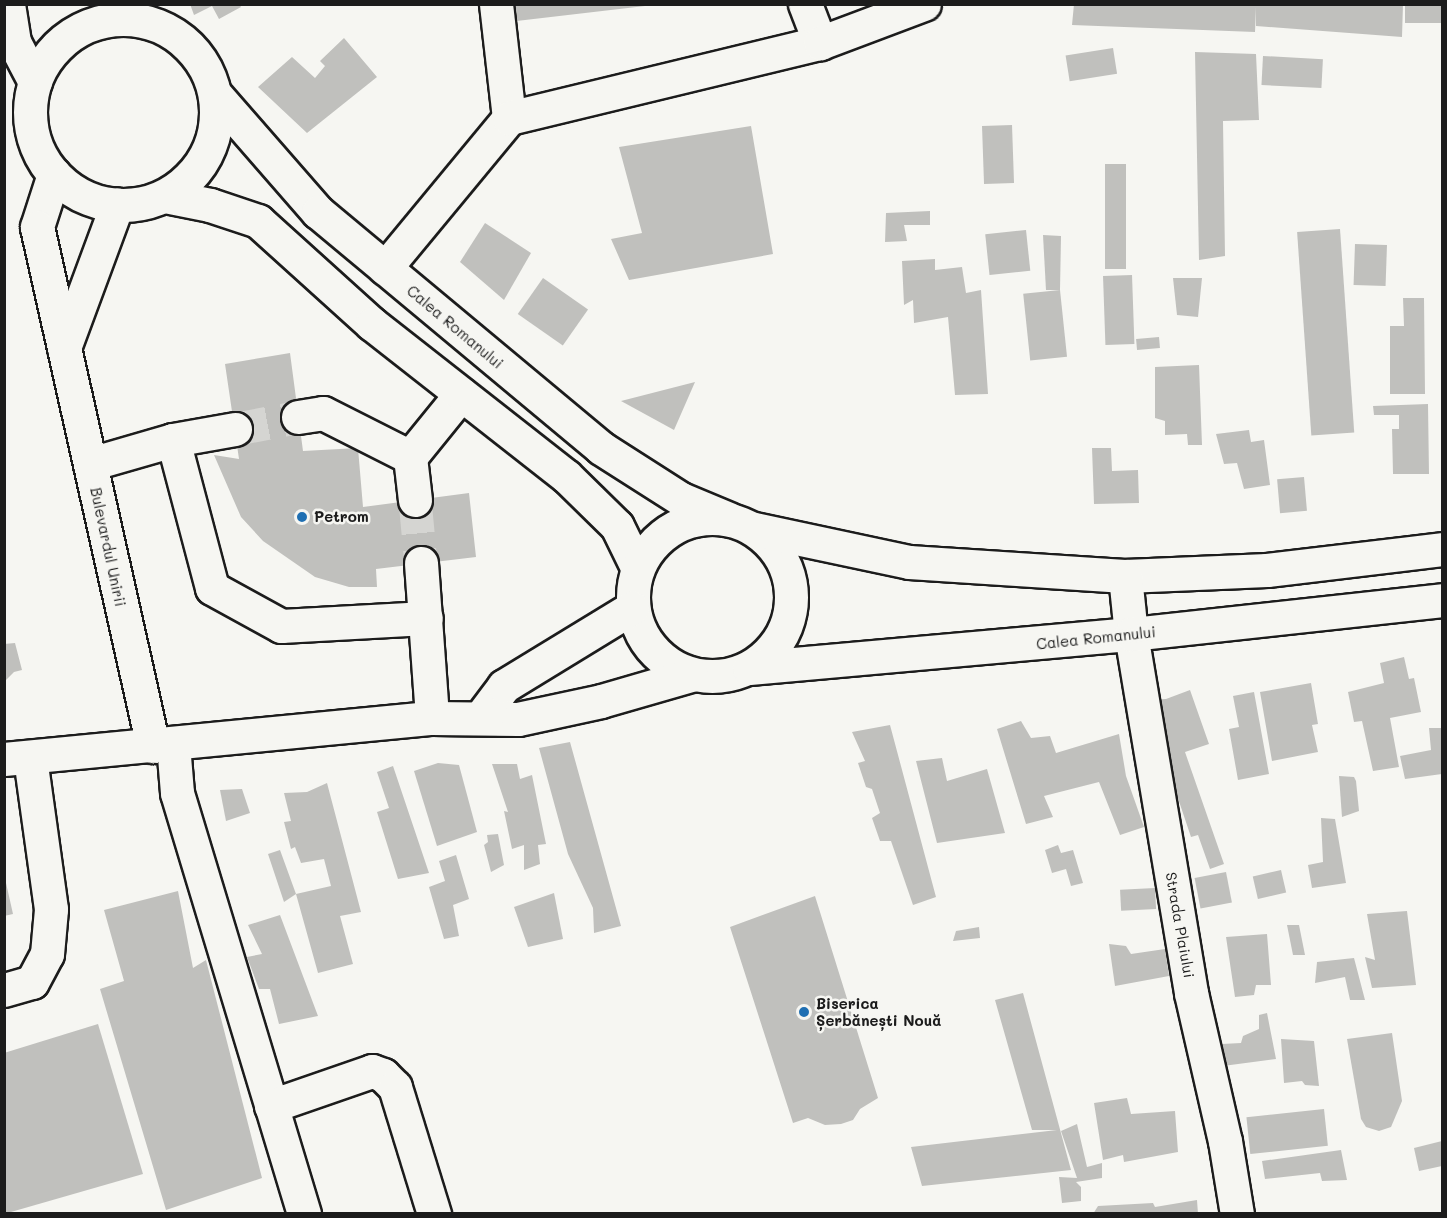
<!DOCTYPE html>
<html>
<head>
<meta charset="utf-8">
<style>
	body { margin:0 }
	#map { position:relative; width:1447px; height:1218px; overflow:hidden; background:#f6f6f2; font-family:Mali,sans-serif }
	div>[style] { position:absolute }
	.building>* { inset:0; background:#c0c0bd; transform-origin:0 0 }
	.minor-tunnel>* { height:33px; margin-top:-16.5px; transform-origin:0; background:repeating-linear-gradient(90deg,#d5d5d2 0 33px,transparent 0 49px) }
	.roads { filter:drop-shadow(2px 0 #1c1c1c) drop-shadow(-2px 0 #1c1c1c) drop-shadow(0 2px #1c1c1c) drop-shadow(0 -2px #1c1c1c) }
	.minor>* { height:33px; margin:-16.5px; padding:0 16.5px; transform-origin:16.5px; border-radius:16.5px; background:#f6f6f2 }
	.major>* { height:33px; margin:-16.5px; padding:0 16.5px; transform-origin:16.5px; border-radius:16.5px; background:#f6f6f2 }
	.major>.ring { margin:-16.5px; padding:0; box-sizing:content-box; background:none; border:33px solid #f6f6f2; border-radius:50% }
	.dots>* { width:16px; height:16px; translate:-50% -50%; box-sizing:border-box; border:3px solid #f6f6f2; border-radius:50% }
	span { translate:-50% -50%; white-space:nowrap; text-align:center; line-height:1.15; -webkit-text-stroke:5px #f6f6f2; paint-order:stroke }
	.street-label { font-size:15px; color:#1c1c1c }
	.poi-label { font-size:15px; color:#1c1c1c; font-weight:700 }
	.left { translate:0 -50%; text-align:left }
	.frame { position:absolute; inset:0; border:6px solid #1c1c1c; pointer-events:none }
</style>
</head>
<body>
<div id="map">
	<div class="building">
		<i style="clip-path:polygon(190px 4px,239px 4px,241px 7px,219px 19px,212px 6px,194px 15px)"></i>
		<i style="clip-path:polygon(507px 4px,645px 4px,645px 6px,508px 22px)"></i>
		<i style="clip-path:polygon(1074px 4px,1403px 4px,1402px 37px,1256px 26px,1256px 7px,1255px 32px,1072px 25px)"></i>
		<i style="left:1405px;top:4px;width:37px;height:19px"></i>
		<i style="clip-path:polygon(344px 38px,377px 77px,307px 133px,258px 87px,292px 57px,315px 78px,325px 66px,320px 61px)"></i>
		<i style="left:1113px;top:48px;width:26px;height:48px;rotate:81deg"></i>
		<i style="clip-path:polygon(1195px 52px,1256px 54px,1259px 120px,1223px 121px,1225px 256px,1199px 260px)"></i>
		<i style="left:1263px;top:56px;width:60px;height:29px;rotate:3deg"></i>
		<i style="left:1012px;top:125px;width:58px;height:30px;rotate:88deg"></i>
		<i style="clip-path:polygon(751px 126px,773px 254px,629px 280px,611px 239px,642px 233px,619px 147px)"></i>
		<i style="left:1105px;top:164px;width:21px;height:105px"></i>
		<i style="clip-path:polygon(930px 211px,930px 225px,904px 225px,907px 241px,885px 242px,886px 213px)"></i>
		<i style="clip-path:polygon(485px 223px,531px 253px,504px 300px,460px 262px)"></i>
		<i style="left:1340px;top:229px;width:204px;height:43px;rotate:86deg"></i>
		<i style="left:1026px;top:230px;width:41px;height:41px;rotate:84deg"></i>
		<i style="clip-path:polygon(1043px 235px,1061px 236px,1060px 290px,1046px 290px)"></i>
		<i style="left:1355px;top:244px;width:32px;height:41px;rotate:2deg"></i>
		<i style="clip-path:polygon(935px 259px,935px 270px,962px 267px,966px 293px,981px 290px,988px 394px,955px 395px,948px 317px,914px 323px,913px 300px,904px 305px,902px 261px)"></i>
		<i style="left:1132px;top:275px;width:69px;height:29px;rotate:88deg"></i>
		<i style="left:543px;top:278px;width:55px;height:44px;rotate:35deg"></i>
		<i style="clip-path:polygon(1173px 278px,1202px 278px,1198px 317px,1177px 315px)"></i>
		<i style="left:1060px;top:290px;width:67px;height:37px;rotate:84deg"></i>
		<i style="clip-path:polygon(1403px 298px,1424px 298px,1425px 394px,1390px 394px,1390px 326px,1404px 326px)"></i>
		<i style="left:1159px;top:337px;width:11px;height:23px;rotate:85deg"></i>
		<i style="clip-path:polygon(290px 353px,303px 451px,358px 448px,363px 507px,469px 493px,476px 557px,376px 569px,377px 587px,349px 587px,315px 577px,263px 541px,241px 517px,214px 455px,239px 459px,225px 364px)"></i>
		<i style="clip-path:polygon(1199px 365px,1202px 445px,1188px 445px,1187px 434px,1165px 435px,1165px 421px,1155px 418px,1155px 367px)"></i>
		<i style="clip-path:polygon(695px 382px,674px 430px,621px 401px)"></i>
		<i style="clip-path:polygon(1428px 404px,1429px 474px,1393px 474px,1392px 429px,1399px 429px,1399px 415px,1374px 415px,1373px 406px)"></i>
		<i style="clip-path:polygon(1249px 430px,1251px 442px,1264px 440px,1270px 485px,1244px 489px,1237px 463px,1224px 464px,1216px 434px)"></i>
		<i style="clip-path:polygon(1092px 448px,1111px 448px,1112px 471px,1138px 470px,1139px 503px,1094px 504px)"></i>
		<i style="left:1304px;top:477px;width:34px;height:27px;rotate:85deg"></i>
		<i style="clip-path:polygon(15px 643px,22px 670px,14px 672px,4px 682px,4px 644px)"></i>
		<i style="clip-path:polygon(1404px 657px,1409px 679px,1414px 678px,1421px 712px,1390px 718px,1399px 767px,1373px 771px,1362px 721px,1354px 722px,1348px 692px,1384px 683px,1380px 663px)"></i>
		<i style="clip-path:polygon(1311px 683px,1318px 724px,1312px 725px,1318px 752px,1272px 761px,1260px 692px)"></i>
		<i style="clip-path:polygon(1190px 690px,1209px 744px,1185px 752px,1224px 864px,1210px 869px,1198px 835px,1191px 837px,1145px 700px,1166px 699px)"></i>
		<i style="clip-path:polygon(1254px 692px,1269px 774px,1238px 780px,1229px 729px,1239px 727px,1233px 696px)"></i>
		<i style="clip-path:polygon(1021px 721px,1031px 738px,1050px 736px,1056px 753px,1119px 734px,1126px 776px,1144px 827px,1120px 835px,1099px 782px,1044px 796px,1053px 817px,1026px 824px,997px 729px)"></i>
		<i style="clip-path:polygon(890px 725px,936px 897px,913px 905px,891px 841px,880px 841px,872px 818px,880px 813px,872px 789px,866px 787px,858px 763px,865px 761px,852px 732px)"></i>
		<i style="clip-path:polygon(1429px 728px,1442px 728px,1442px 774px,1405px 779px,1400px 756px,1431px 750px)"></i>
		<i style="clip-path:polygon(570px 742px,621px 926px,594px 933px,593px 908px,568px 854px,539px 748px)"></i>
		<i style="clip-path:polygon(942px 758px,947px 781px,987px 769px,1005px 833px,937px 843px,916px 761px)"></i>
		<i style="clip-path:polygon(438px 763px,459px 765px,477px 832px,437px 846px,414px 771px)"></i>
		<i style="clip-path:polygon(492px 764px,517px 764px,520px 779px,532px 775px,546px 844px,538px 845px,540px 864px,524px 870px,524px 845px,512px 849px,504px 811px,508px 812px)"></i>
		<i style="clip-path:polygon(393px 766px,429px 873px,398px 879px,377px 812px,389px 808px,377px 772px)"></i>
		<i style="clip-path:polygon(1339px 776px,1354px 777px,1356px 781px,1359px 811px,1342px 817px)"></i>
		<i style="clip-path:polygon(327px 783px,361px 912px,340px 916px,353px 964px,318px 973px,296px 894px,284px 902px,268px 854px,280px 850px,296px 894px,331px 886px,324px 859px,301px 863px,295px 847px,291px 849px,284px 822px,291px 821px,284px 793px,307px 792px)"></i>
		<i style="clip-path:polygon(242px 789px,250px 813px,226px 821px,220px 790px)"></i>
		<i style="clip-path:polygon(1321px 818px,1335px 819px,1346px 883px,1312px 888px,1308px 865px,1323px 862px)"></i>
		<i style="clip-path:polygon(498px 834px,504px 865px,491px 872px,484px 845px,488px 842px,487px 835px)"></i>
		<i style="clip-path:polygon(1058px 845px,1061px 853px,1073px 850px,1083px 883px,1071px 886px,1066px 869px,1052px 873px,1045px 850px)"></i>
		<i style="clip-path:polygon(456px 855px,469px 899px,453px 905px,459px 936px,444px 939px,429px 887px,445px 881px,439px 861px)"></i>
		<i style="left:1281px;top:870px;width:23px;height:29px;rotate:77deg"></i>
		<i style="left:1226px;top:872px;width:31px;height:32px;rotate:79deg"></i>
		<i style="clip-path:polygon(4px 874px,13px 914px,4px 916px)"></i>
		<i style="left:1155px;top:888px;width:21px;height:35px;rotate:87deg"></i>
		<i style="clip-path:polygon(178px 891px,193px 968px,206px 960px,262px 1178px,166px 1210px,100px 989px,124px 981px,104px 910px)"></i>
		<i style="clip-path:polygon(554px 893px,563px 939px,528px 947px,514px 907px)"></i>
		<i style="clip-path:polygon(815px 896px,878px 1098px,860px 1109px,853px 1120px,841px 1124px,825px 1125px,808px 1118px,793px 1123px,730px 927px)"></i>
		<i style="clip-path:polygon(1407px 911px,1416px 985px,1372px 988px,1365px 957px,1375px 960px,1367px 914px)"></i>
		<i style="clip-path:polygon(280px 915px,318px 1016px,279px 1024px,270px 989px,259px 989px,247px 957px,262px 954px,248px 925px)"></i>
		<i style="clip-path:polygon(1287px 925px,1299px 925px,1305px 955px,1293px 955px)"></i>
		<i style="clip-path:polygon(979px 927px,980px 938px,953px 941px,956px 931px)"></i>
		<i style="clip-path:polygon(1267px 934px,1271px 985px,1256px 985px,1254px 995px,1235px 997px,1226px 937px)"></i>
		<i style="clip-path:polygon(1109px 944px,1126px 946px,1131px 954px,1165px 949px,1169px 976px,1115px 986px)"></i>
		<i style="clip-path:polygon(1354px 958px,1365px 1000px,1350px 1000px,1345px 977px,1315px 983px,1317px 962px)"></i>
		<i style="clip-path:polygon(1023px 993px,1071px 1170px,922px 1186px,911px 1147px,1057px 1130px,1032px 1130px,995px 1000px)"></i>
		<i style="clip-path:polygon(1267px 1013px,1276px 1059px,1223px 1066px,1222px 1044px,1241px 1043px,1243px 1036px,1259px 1029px,1259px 1015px)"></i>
		<i style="clip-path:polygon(98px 1024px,143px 1174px,4px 1214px,4px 1053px)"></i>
		<i style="clip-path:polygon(1392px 1033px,1402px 1101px,1391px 1127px,1379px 1131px,1366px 1127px,1361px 1119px,1347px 1039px)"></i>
		<i style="clip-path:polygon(1281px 1039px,1314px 1041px,1319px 1086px,1305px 1085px,1302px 1081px,1284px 1083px)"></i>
		<i style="clip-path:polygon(1127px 1098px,1131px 1114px,1175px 1111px,1178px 1152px,1124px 1162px,1123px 1155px,1103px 1160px,1094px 1103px)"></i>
		<i style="left:1324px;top:1109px;width:37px;height:78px;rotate:84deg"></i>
		<i style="clip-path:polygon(1077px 1124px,1087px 1167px,1102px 1163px,1102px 1178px,1076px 1182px,1081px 1187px,1081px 1201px,1062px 1203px,1059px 1177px,1077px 1178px,1061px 1131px)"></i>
		<i style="clip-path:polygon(1442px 1141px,1442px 1166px,1419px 1171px,1414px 1148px)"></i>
		<i style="clip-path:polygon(1341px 1150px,1347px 1180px,1322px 1181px,1320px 1173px,1265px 1179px,1262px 1161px)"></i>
		<i style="clip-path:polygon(1197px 1200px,1198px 1214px,1093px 1214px,1098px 1206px,1153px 1203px,1155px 1207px)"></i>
	</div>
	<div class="minor-tunnel">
		<i style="left:235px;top:429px;width:64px;rotate:-10.8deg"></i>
		<i style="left:415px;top:500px;width:63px;rotate:84.6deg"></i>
	</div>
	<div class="roads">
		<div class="minor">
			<i style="left:496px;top:4px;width:115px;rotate:83.5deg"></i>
			<i style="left:805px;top:4px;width:42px;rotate:69deg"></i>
			<i style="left:385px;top:268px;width:195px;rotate:-50.4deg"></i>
			<i style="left:509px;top:118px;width:320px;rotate:-13.6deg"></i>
			<i style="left:820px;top:43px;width:111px;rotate:-20.6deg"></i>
			<i style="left:298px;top:417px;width:25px;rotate:-9deg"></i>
			<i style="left:323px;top:413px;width:97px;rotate:26.8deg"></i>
			<i style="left:173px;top:440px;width:153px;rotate:75.2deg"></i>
			<i style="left:212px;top:588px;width:79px;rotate:28.8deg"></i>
			<i style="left:281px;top:626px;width:145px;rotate:-3.2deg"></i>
			<i style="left:90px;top:464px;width:86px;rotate:-16.1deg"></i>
			<i style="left:173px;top:440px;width:63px;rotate:-10.1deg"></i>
			<i style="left:415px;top:500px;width:43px;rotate:-96.6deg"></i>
			<i style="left:410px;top:457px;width:81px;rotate:-51deg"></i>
			<i style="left:421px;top:563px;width:155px;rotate:85.9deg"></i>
			<i style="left:1131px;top:634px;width:364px;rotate:80.5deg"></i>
			<i style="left:1191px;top:993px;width:152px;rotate:77.1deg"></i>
			<i style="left:1225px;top:1141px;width:74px;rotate:80.7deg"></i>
			<i style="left:173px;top:744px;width:49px;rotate:85.3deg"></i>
			<i style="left:177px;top:793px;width:440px;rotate:73.2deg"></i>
			<i style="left:4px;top:990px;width:29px;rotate:-16deg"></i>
			<i style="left:32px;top:982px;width:32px;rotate:-62deg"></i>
			<i style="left:47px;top:954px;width:45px;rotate:-84.9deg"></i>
			<i style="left:51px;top:909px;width:153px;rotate:-97.9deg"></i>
			<i style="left:271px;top:1106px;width:107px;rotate:-19.1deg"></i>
			<i style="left:372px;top:1071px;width:12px;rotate:20deg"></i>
			<i style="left:383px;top:1075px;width:17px;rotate:45deg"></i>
			<i style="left:395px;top:1087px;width:133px;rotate:72.9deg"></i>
		</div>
		<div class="major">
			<i style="left:8px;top:4px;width:38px;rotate:81deg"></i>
			<i style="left:14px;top:42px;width:45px;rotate:62.3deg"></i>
			<i class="ring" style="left:30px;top:19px;width:153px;height:153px"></i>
			<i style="left:215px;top:94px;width:157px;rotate:48.9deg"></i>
			<i style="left:318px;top:212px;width:368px;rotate:39.8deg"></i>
			<i style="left:601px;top:448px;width:95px;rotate:32.5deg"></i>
			<i style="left:681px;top:499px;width:52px;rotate:22.6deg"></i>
			<i style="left:54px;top:174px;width:56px;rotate:107.8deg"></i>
			<i style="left:37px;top:227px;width:532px;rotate:77.4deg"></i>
			<i style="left:165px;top:196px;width:46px;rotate:11.3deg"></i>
			<i style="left:210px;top:205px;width:51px;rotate:18.4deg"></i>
			<i style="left:258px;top:221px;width:154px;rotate:42.1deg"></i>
			<i style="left:372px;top:324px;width:246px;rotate:38.1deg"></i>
			<i style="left:566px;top:476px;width:71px;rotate:44.4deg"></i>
			<i style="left:617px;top:526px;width:46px;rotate:64deg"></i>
			<i style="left:64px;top:348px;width:153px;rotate:-69.7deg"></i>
			<i class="ring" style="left:633px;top:518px;width:125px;height:125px"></i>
			<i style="left:754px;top:529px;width:158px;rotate:12deg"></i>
			<i style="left:909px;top:562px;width:216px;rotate:3.7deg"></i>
			<i style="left:1125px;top:576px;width:142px;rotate:-2.4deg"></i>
			<i style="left:1267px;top:570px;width:176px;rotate:-6.8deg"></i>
			<i style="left:1125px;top:576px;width:58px;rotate:84.1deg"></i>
			<i style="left:749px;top:668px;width:384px;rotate:-5.1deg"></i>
			<i style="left:1131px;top:634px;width:313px;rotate:-6.2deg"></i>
			<i style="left:480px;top:718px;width:40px;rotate:-53deg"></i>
			<i style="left:504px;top:686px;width:150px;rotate:-31.4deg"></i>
			<i style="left:4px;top:759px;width:430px;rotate:-5.5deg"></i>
			<i style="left:432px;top:718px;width:86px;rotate:0.7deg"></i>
			<i style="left:518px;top:719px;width:85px;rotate:-12.2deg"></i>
			<i style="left:601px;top:701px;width:94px;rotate:-16.1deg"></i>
		</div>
	</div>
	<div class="dots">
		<i style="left:302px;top:517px;background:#1f6fb2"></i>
		<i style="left:804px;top:1012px;background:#1f6fb2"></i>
	</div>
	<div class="street-label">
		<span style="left:455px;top:327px;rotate:40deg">Calea Romanului</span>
		<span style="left:108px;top:547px;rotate:78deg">Bulevardul Unirii</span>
		<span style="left:1096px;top:638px;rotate:-6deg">Calea Romanului</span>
		<span style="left:1180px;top:925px;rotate:80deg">Strada Plaiului</span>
	</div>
	<div class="poi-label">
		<span class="left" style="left:314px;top:517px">Petrom</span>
		<span class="left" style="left:816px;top:1012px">Biserica<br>Șerbănești Nouă</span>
	</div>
	<div class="frame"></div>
</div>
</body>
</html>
